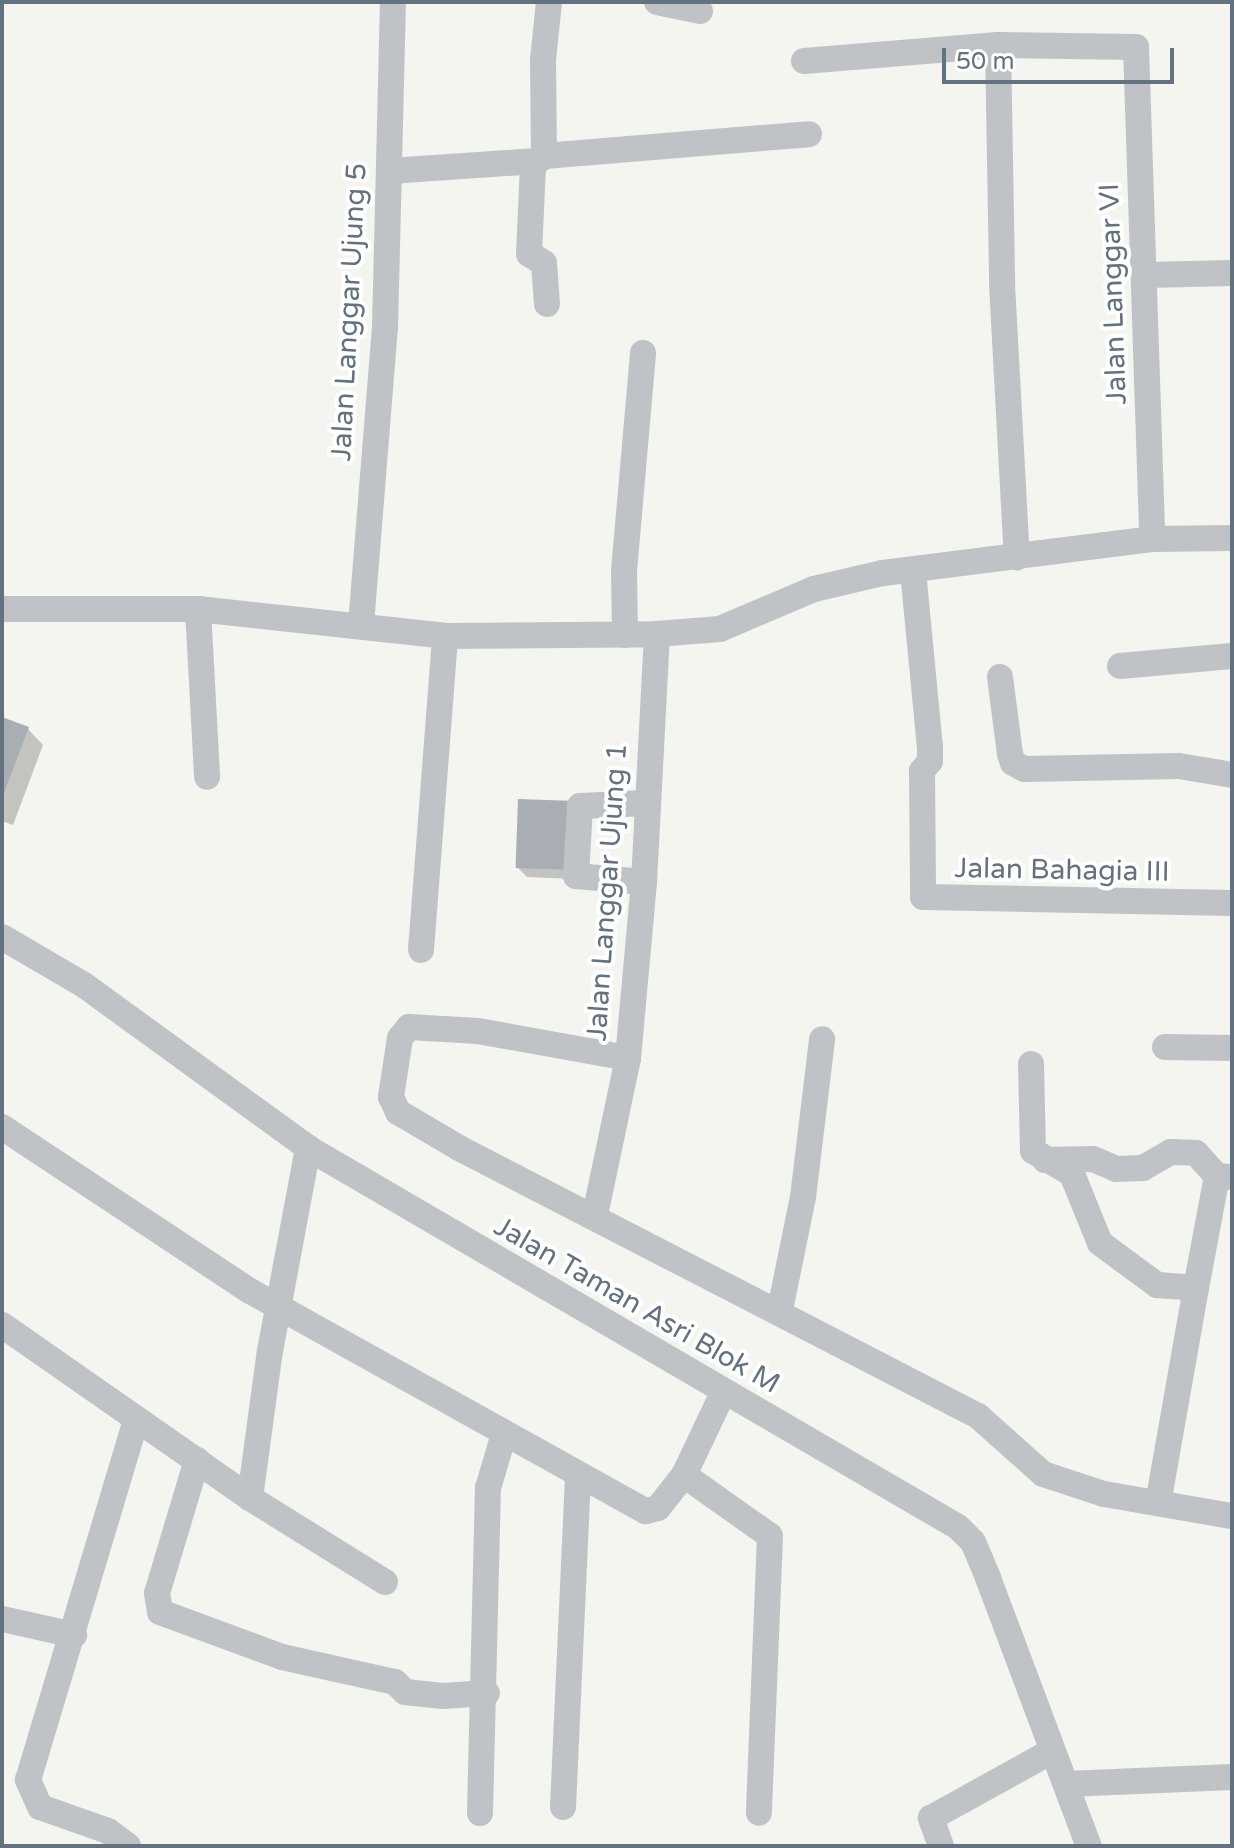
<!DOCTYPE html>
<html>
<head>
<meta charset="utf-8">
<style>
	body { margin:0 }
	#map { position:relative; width:1234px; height:1848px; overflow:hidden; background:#f4f4f0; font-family:"Varela Round",sans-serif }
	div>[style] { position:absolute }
	.shadow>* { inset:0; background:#0003 }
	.building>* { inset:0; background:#a8aeb4; transform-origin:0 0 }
	.street>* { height:26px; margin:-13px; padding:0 13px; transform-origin:13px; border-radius:13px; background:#bfc3c6 }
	span { translate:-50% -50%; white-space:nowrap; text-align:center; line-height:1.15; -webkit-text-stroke:8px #fff; paint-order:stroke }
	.street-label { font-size:28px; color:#647280 }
	.frame { position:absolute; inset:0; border:4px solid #647280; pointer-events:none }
	.scale { position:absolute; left:942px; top:48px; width:232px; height:36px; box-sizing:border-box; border:4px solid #647280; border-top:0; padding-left:10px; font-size:24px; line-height:28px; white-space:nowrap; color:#647280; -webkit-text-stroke:6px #fff; paint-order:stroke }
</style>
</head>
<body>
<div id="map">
	<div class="shadow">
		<i style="clip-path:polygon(2px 719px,28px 729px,43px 745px,13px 825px,2px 821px)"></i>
		<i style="clip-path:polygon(520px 801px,574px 879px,527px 877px,517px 867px)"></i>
	</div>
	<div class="building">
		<i style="clip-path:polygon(2px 717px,29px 727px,2px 798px)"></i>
		<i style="left:518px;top:799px;width:50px;height:69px;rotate:2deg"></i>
	</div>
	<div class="street">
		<i style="left:657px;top:2px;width:44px;rotate:11.8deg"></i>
		<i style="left:998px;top:45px;width:239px;rotate:89deg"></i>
		<i style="left:1002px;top:284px;width:274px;rotate:86.9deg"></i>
		<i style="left:804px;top:61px;width:195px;rotate:-4.7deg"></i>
		<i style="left:998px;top:45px;width:138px;rotate:0.8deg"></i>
		<i style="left:1136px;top:47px;width:492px;rotate:88.1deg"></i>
		<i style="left:544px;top:156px;width:266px;rotate:-4.7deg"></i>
		<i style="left:390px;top:171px;width:147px;rotate:-3.9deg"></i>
		<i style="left:1146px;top:275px;width:86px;rotate:-1.3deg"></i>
		<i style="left:547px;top:304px;width:41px;rotate:-94.2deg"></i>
		<i style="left:544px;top:263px;width:17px;rotate:-149deg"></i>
		<i style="left:529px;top:254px;width:89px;rotate:-87.4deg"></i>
		<i style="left:533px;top:165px;width:14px;rotate:-39deg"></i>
		<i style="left:544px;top:156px;width:96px;rotate:-90.6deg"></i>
		<i style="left:543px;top:60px;width:58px;rotate:-84.1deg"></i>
		<i style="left:913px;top:571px;width:176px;rotate:84.5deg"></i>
		<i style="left:930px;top:746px;width:15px;rotate:90deg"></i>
		<i style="left:930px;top:761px;width:13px;rotate:129deg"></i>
		<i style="left:922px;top:771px;width:126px;rotate:89.5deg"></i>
		<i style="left:923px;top:897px;width:309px;rotate:1.1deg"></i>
		<i style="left:2px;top:609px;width:196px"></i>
		<i style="left:198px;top:609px;width:248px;rotate:6.2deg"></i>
		<i style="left:445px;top:636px;width:212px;rotate:-0.5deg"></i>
		<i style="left:657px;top:634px;width:63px;rotate:-4.5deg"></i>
		<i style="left:720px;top:629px;width:102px;rotate:-23.1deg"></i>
		<i style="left:814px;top:589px;width:71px;rotate:-13.1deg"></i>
		<i style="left:883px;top:573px;width:271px;rotate:-7.2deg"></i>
		<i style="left:1152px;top:539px;width:80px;rotate:-0.7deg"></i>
		<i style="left:198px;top:609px;width:168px;rotate:86.9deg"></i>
		<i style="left:361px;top:625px;width:298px;rotate:-85.4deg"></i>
		<i style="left:385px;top:328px;width:326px;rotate:-88.6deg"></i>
		<i style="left:625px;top:635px;width:64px;rotate:-90.9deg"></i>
		<i style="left:624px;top:571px;width:219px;rotate:-85deg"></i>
		<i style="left:1120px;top:666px;width:112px;rotate:-5.1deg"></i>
		<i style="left:1000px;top:677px;width:78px;rotate:82.6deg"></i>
		<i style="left:1010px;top:754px;width:9px;rotate:72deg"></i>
		<i style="left:1013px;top:763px;width:13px;rotate:27deg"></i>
		<i style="left:1025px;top:769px;width:154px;rotate:-1.1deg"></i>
		<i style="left:1179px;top:766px;width:54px;rotate:9.6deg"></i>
		<i style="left:644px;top:882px;width:68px;rotate:-175deg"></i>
		<i style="left:576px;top:876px;width:70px;rotate:-86.7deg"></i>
		<i style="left:580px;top:806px;width:65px;rotate:-2.6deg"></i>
		<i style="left:2px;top:937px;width:95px;rotate:30.3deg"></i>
		<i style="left:84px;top:985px;width:277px;rotate:36deg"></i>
		<i style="left:308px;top:1148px;width:752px;rotate:30.25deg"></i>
		<i style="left:958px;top:1527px;width:21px;rotate:45deg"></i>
		<i style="left:973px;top:1542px;width:39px;rotate:67deg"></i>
		<i style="left:988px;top:1578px;width:286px;rotate:69.4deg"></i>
		<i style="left:421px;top:950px;width:315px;rotate:-85.6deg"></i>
		<i style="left:1165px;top:1047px;width:67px;rotate:0.9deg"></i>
		<i style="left:628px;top:1058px;width:152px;rotate:-169.8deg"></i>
		<i style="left:478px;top:1031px;width:69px;rotate:-176.7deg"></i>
		<i style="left:409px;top:1027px;width:14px;rotate:129deg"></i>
		<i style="left:400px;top:1038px;width:60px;rotate:98.7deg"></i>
		<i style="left:391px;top:1097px;width:17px;rotate:65deg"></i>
		<i style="left:398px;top:1112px;width:71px;rotate:30.5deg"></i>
		<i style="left:459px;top:1148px;width:584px;rotate:27.31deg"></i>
		<i style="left:978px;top:1416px;width:87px;rotate:41.7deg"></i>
		<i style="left:1043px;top:1474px;width:64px;rotate:18.2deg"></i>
		<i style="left:1104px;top:1494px;width:130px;rotate:9.8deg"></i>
		<i style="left:1031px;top:1064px;width:87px;rotate:88.7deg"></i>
		<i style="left:1033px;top:1151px;width:45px;rotate:30.5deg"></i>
		<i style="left:1072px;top:1174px;width:74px;rotate:67.9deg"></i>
		<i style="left:1100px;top:1243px;width:71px;rotate:36.4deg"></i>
		<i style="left:1157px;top:1285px;width:39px;rotate:4deg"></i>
		<i style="left:1196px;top:1288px;width:218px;rotate:100deg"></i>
		<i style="left:2px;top:1127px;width:297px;rotate:33.5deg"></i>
		<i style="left:250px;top:1291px;width:453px;rotate:29.1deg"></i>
		<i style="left:646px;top:1511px;width:12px;rotate:-14deg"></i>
		<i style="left:658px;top:1508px;width:42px;rotate:-51.8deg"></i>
		<i style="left:684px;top:1475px;width:91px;rotate:-64.6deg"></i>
		<i style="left:1045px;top:1160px;width:48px;rotate:-1.2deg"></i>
		<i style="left:1093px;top:1159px;width:25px;rotate:23deg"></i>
		<i style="left:1116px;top:1169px;width:27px;rotate:-2deg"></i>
		<i style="left:1143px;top:1168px;width:32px;rotate:-30deg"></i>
		<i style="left:1171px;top:1152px;width:25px;rotate:2deg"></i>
		<i style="left:1196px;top:1153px;width:31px;rotate:48deg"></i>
		<i style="left:595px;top:1215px;width:160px;rotate:-78.1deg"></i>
		<i style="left:628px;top:1058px;width:177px;rotate:-84.8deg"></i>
		<i style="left:644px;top:882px;width:248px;rotate:-87deg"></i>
		<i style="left:1196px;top:1288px;width:114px;rotate:-79.4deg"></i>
		<i style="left:1217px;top:1176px;width:15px;rotate:4deg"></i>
		<i style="left:780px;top:1310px;width:115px;rotate:-78.5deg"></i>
		<i style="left:803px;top:1197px;width:159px;rotate:-83.1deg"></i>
		<i style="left:2px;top:1325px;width:302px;rotate:34.9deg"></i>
		<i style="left:250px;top:1498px;width:159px;rotate:31.9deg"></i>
		<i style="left:197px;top:1460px;width:139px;rotate:106.7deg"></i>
		<i style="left:157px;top:1593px;width:19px;rotate:81deg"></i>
		<i style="left:160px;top:1612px;width:130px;rotate:20.2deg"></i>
		<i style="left:282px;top:1657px;width:116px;rotate:12.5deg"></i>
		<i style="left:395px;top:1682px;width:14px;rotate:45deg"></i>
		<i style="left:405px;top:1692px;width:38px;rotate:6deg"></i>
		<i style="left:443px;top:1696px;width:44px;rotate:-3.9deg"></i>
		<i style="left:684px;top:1475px;width:105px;rotate:35.3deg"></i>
		<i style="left:770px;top:1536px;width:277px;rotate:92.3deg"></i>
		<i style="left:250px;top:1498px;width:148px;rotate:-82.3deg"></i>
		<i style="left:270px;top:1351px;width:207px;rotate:-79.4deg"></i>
		<i style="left:2px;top:1619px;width:74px;rotate:12.5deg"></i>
		<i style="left:1066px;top:1784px;width:166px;rotate:-2.4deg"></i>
		<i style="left:563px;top:1807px;width:331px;rotate:-87.4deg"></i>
		<i style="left:480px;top:1813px;width:325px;rotate:-88.6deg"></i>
		<i style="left:488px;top:1488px;width:56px;rotate:-73.5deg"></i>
		<i style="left:128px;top:1846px;width:25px;rotate:-143deg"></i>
		<i style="left:108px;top:1831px;width:72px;rotate:-160.6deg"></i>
		<i style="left:40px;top:1807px;width:30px;rotate:-114deg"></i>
		<i style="left:28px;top:1780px;width:377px;rotate:-73.3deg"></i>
		<i style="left:941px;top:1846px;width:30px;rotate:-110deg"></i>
		<i style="left:931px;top:1818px;width:138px;rotate:-29deg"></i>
	</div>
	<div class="street-label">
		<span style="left:1113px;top:294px;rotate:-92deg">Jalan Langgar VI</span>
		<span style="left:349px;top:312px;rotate:-87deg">Jalan Langgar Ujung 5</span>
		<span style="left:1062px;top:870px;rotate:1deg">Jalan Bahagia III</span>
		<span style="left:607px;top:892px;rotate:-86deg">Jalan Langgar Ujung 1</span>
		<span style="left:637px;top:1305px;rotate:30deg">Jalan Taman Asri Blok M</span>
	</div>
	<div class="frame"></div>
	<div class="scale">50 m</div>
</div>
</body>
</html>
